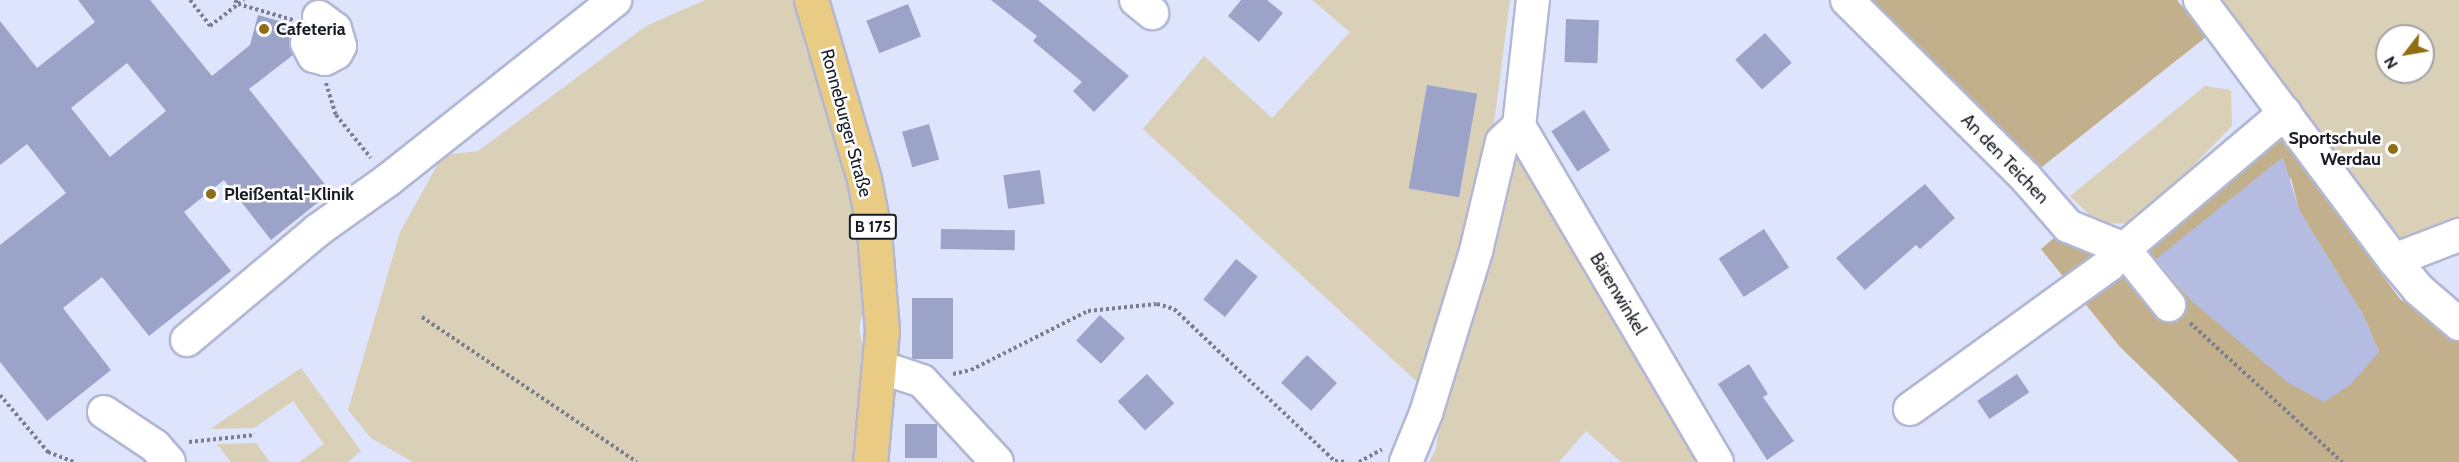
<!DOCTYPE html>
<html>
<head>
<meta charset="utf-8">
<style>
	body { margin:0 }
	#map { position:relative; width:2459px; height:462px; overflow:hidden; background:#dee4fb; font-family:Cabin,sans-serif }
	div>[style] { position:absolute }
	.green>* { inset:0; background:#dacfb7 }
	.forest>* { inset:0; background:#c2af8b }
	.water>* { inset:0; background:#b4bce2 }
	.building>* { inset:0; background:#9ba4c8; transform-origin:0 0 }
	.path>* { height:4px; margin-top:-2px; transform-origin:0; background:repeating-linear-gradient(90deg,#7a7e8f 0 3px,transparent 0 6px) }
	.roads { filter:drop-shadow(2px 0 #b2b8d4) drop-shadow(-2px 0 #b2b8d4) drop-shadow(0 2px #b2b8d4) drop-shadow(0 -2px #b2b8d4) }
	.minor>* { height:32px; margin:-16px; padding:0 16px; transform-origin:16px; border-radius:16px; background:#fff }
	.major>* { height:33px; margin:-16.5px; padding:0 16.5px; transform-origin:16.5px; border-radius:16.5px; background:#e9cb83 }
	.dots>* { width:16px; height:16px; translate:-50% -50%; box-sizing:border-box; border:3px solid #fff; border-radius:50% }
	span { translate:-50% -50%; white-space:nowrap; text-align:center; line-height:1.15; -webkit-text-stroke:5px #fff; paint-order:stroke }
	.shield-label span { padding:2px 4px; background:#fff; border:2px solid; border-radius:4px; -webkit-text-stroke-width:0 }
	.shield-label { font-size:16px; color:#191c26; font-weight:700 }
	.poi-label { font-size:18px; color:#191c26; font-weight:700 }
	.left { translate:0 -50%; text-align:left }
	.right { translate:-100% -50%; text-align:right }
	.street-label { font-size:18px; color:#191c26 }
	.north { position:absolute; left:2375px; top:24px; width:60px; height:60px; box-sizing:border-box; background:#fff; border:2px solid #a3a4a8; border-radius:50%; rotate:239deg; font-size:16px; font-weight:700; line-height:24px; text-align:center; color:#191c26 }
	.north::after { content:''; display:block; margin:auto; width:21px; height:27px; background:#916d13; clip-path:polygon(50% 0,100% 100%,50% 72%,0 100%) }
</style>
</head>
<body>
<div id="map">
	<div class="green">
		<i style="clip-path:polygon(705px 0,795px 0,806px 52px,819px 73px,855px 209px,867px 294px,859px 328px,866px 366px,856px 462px,413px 462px,371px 438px,348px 410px,400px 232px,443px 155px,478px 151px,646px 26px)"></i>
		<i style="clip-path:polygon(1312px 0,1510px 0,1494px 123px,1511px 129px,1706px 462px,1621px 462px,1586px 431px,1559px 462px,1429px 462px,1436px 449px,1444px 391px,1417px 382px,1143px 129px,1204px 56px,1272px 118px,1350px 32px)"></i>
		<i style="clip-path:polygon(evenodd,2213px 0,2459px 0,2459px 224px,2399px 243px,2213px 0,2387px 36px,2423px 36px,2423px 72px,2387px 72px,2387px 36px)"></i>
		<i style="clip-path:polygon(2205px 86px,2231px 90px,2232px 126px,2150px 210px,2129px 223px,2099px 224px,2070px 196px)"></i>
		<i style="clip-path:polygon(301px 368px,361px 451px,348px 462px,299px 462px,324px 444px,293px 401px,254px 428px,210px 429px)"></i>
		<i style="clip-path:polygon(256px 443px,270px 462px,231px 462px,217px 444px)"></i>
	</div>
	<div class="forest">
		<i style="clip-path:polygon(1862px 0,2177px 0,2206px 37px,2033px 174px)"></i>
		<i style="clip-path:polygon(evenodd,2273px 128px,2400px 299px,2459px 340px,2459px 462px,2239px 462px,2120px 347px,2041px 249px,2068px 226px,2124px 248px,2273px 128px,2291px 178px,2299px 210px,2363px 315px,2379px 352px,2194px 303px,2156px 260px,2219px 211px,2291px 178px)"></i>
	</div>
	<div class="water">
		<i style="clip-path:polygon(2283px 157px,2299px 210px,2363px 315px,2379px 352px,2350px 385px,2324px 402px,2287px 382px,2194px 303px,2156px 259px)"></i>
	</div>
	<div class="building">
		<i style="clip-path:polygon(evenodd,78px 0,150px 0,212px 76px,250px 45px,258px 15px,300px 27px,289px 42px,293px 55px,249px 89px,331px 192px,271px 240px,224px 180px,184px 212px,231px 271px,149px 336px,102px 277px,63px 308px,111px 370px,47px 421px,0 362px,0 245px,66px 193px,27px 144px,0 165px,0 21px,37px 68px,95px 22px,78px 0,127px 63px,166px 111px,110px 157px,71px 108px,127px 63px)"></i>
		<i style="clip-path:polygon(991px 0,1038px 0,1129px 76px,1094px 112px,1073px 91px,1082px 82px,1033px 41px,1037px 36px)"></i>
		<i style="clip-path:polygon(1241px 0,1267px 0,1283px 13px,1259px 42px,1228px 16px)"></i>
		<i style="left:908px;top:4px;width:35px;height:45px;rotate:68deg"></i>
		<i style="left:1566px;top:19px;width:33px;height:43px;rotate:2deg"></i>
		<i style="left:1765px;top:33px;width:40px;height:40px;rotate:48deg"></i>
		<i style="left:1427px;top:85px;width:51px;height:105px;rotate:10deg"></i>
		<i style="left:1584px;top:110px;width:48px;height:39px;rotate:57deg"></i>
		<i style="left:929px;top:124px;width:37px;height:28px;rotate:74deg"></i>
		<i style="left:1040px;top:170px;width:34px;height:37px;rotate:82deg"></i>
		<i style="clip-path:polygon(1925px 184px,1955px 218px,1920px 249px,1916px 245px,1865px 290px,1836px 258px)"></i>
		<i style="left:941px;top:229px;width:74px;height:20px;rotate:1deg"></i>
		<i style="left:1764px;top:229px;width:46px;height:54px;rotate:57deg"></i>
		<i style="left:1236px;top:259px;width:28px;height:52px;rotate:39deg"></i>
		<i style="left:912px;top:298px;width:41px;height:61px"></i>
		<i style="left:1100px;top:315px;width:34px;height:35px;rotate:43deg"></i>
		<i style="left:1307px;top:355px;width:41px;height:38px;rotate:43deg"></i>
		<i style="clip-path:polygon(1749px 364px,1768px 394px,1763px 397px,1794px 441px,1767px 460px,1718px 384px)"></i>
		<i style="left:1147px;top:374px;width:40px;height:40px;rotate:47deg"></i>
		<i style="left:2017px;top:374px;width:22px;height:48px;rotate:56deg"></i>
		<i style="left:905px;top:424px;width:32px;height:34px"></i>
	</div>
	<div class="path">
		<i style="left:190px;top:0;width:33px;rotate:52deg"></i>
		<i style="left:210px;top:26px;width:36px;rotate:-38deg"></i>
		<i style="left:238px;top:4px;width:57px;rotate:16.2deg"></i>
		<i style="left:235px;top:0;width:5px;rotate:53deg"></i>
		<i style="left:238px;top:4px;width:7px;rotate:-34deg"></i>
		<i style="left:326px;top:83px;width:34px;rotate:73deg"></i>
		<i style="left:336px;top:115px;width:55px;rotate:50.9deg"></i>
		<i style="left:422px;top:317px;width:259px;rotate:34deg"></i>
		<i style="left:2190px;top:323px;width:206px;rotate:42.4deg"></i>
		<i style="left:953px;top:374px;width:18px;rotate:-13deg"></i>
		<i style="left:971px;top:370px;width:131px;rotate:-26.8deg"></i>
		<i style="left:1088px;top:311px;width:69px;rotate:-5.8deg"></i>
		<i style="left:1157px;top:304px;width:18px;rotate:16deg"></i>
		<i style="left:1174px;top:309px;width:221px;rotate:43.4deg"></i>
		<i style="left:1335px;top:461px;width:12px;rotate:5deg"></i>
		<i style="left:0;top:395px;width:75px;rotate:49.9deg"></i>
		<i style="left:48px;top:452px;width:28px;rotate:21deg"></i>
		<i style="left:189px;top:442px;width:66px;rotate:-6.1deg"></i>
		<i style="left:1359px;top:462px;width:26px;rotate:-29deg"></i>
	</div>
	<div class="roads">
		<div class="minor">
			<i style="left:1136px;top:0;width:21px;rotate:39deg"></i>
			<i style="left:1847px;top:0;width:252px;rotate:44.8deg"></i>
			<i style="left:2026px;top:178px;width:64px;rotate:48.8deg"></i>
			<i style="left:2068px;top:226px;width:61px;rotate:22.3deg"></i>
			<i style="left:2124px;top:249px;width:72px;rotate:51.2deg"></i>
			<i style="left:2200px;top:0;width:324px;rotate:53.3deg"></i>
			<i style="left:2394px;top:260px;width:38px;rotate:50deg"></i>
			<i style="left:2418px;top:289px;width:54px;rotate:40.5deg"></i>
			<i style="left:307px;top:43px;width:15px;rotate:62deg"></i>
			<i style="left:314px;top:56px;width:11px;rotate:15deg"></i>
			<i style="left:325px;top:59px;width:13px;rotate:-29deg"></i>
			<i style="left:336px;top:53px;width:8px;rotate:-60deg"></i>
			<i style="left:340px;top:46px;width:18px;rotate:-106deg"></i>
			<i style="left:335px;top:29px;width:20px;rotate:-143deg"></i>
			<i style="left:1519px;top:126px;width:390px;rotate:59.5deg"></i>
			<i style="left:2394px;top:260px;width:70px;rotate:-21deg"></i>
			<i style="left:187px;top:340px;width:171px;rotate:-40deg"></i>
			<i style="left:318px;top:230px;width:86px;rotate:-35.5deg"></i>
			<i style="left:388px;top:180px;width:290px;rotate:-38.4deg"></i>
			<i style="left:880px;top:367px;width:44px;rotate:18.4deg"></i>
			<i style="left:922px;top:381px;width:110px;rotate:47.2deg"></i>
			<i style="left:1910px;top:409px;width:246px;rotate:-35.9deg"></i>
			<i style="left:2109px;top:265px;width:22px;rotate:-47deg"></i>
			<i style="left:2124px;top:249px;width:211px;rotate:-40.2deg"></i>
			<i style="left:104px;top:412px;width:61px;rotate:33.7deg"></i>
			<i style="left:155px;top:446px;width:21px;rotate:49deg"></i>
			<i style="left:1406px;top:462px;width:53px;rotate:-67.8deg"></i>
			<i style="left:1426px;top:413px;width:170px;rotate:-72.8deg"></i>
			<i style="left:1476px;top:251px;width:112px;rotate:-76.6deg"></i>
			<i style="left:1502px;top:142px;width:23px;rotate:-43deg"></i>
			<i style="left:1519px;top:126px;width:127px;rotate:-83.7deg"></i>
		</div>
		<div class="major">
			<i style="left:811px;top:0;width:187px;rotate:73.5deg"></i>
			<i style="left:864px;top:179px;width:53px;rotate:79.1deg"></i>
			<i style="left:874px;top:231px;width:100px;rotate:85.4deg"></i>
			<i style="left:882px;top:331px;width:132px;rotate:95.2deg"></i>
		</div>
	</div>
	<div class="dots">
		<i style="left:264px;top:29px;background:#916d13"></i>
		<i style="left:2393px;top:149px;background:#916d13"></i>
		<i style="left:211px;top:194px;background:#916d13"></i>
	</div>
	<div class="shield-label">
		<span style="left:873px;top:227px">B 175</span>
	</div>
	<div class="poi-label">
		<span class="left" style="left:276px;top:29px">Cafeteria</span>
		<span class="right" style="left:2381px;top:149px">Sportschule<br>Werdau</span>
		<span class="left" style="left:224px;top:194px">Pleißental-Klinik</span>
	</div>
	<div class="street-label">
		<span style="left:846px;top:123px;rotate:75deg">Ronneburger Straße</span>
		<span style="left:2005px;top:159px;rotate:46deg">An den Teichen</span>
		<span style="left:1618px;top:294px;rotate:59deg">Bärenwinkel</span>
	</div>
	<div class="north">N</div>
</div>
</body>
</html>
